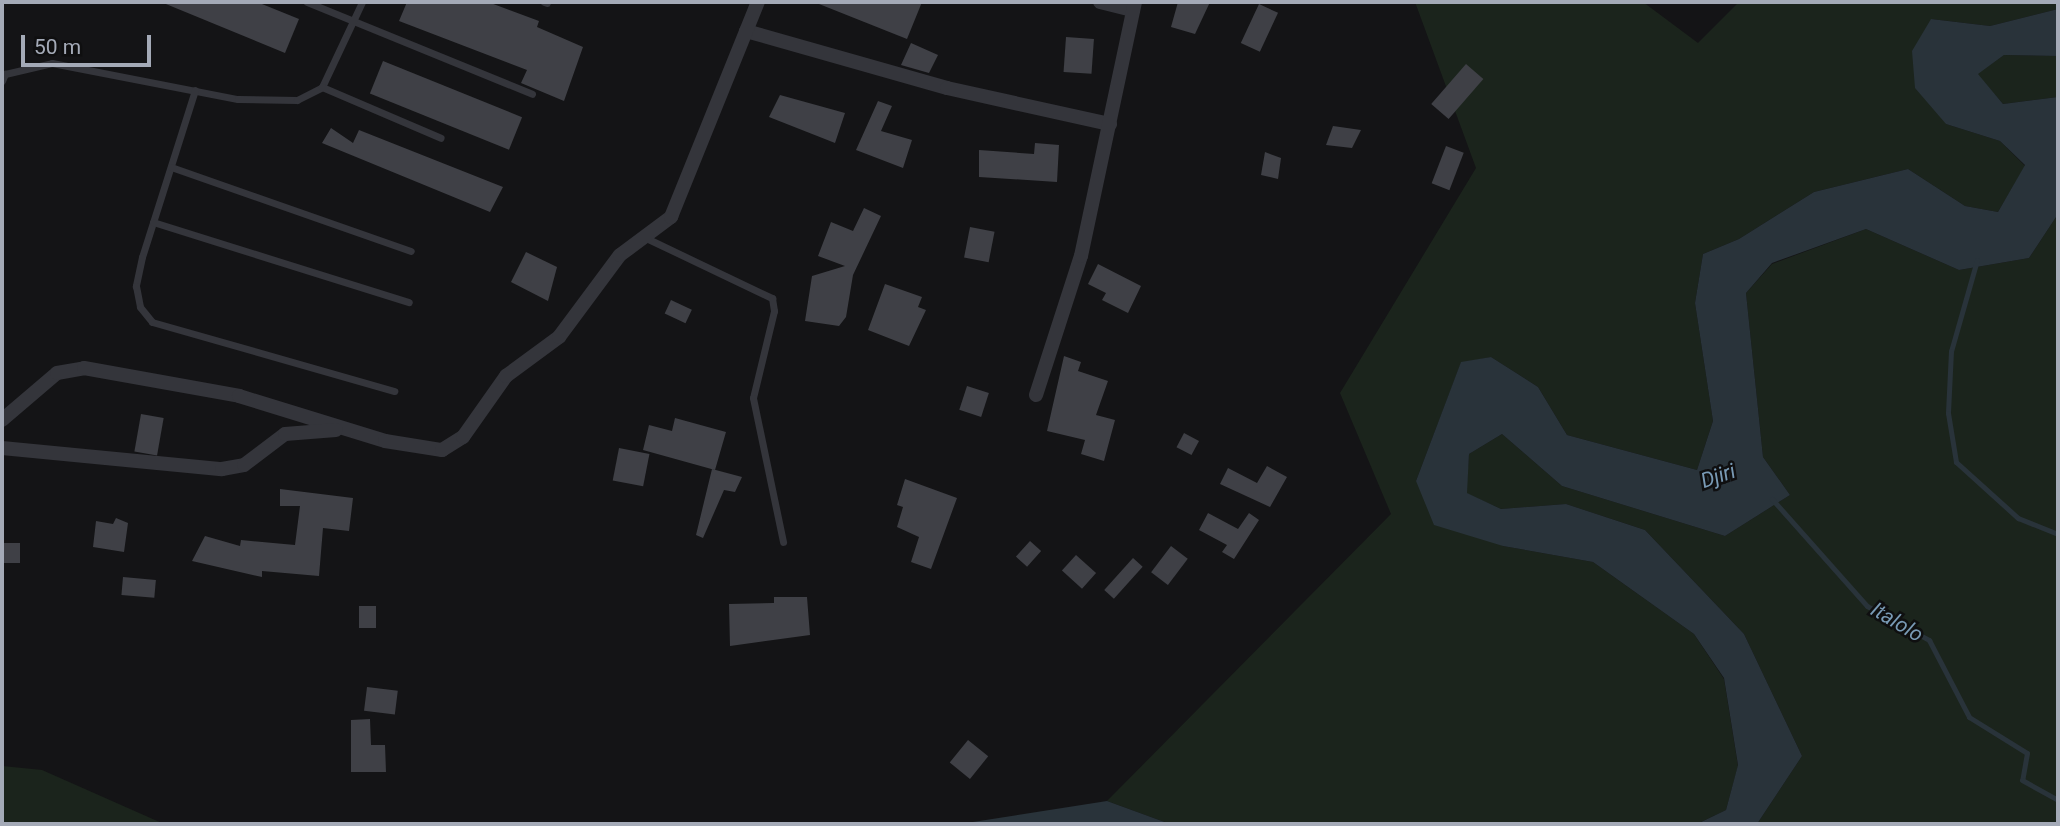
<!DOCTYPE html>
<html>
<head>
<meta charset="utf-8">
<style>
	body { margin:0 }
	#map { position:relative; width:2060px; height:826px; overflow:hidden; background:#141416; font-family:Roboto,sans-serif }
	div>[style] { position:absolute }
	.green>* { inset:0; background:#1b241c }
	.water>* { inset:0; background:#29333a }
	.stream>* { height:5px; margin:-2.5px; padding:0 2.5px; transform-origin:2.5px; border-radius:2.5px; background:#29333a }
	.building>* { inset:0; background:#3f4046; transform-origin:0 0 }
	.lane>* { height:7px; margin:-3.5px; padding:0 3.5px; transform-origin:3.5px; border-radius:3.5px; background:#34353b }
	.street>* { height:14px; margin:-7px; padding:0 7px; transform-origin:7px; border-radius:7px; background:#34353b }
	span { translate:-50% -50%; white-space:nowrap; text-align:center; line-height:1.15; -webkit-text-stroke:5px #0f0f10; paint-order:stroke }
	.water-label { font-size:21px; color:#799ab5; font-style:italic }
	.frame { position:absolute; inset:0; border:4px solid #a4aab7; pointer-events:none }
	.scale { position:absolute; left:21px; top:35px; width:130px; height:32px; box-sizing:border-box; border:4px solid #a4aab7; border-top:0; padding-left:9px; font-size:21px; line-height:24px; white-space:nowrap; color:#a4aab7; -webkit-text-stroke:5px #0f0f10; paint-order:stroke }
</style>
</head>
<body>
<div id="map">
	<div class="green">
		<i style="clip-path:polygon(1415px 2px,1643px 2px,1698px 43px,1739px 2px,2058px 2px,2058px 9px,1990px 26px,1931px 19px,1946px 124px,2000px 141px,2025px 166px,1998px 212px,1965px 206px,1908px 169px,1814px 192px,1739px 239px,1703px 254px,1695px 303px,1713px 421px,1697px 470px,1567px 435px,1538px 387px,1491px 357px,1461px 363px,1416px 481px,1503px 546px,1593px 562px,1694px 634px,1724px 679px,1738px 766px,1726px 810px,1697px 824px,1170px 824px,1107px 801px,1391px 514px,1340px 393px,1476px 168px)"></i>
		<i style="clip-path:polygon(2004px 55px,2058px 56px,2058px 97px,2003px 104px,1977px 74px)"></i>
		<i style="clip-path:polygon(2058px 214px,2058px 824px,1757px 824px,1802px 756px,1744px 634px,1645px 530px,1566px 504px,1501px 509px,1466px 493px,1469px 454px,1502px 434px,1562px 486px,1725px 536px,1790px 495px,1763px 457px,1746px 293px,1772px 264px,1866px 229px,1959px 270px,2029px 258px)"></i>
		<i style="clip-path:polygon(2px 766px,42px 770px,164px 824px,2px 824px)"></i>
	</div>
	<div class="water">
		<i style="clip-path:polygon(2058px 9px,2058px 56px,2004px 55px,1978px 74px,2003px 104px,2058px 97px,2058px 214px,2029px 258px,1959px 270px,1866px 229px,1772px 263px,1746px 293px,1763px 457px,1790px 495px,1725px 536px,1562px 486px,1502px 434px,1469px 454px,1467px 493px,1501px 509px,1566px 504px,1645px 530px,1744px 634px,1802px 756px,1757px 824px,1697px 824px,1726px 810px,1738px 765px,1724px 678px,1694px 634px,1593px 562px,1503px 546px,1434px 525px,1416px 481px,1461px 362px,1491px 357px,1538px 387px,1567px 435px,1697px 470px,1713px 421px,1695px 303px,1703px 254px,1739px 239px,1814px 192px,1908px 169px,1965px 206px,1998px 212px,2025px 165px,2000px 141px,1946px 124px,1915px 88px,1912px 51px,1931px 19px,1990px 26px)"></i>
		<i style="clip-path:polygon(1107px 801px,1170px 824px,960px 824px)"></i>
	</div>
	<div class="stream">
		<i style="left:1977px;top:260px;width:95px;rotate:105.9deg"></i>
		<i style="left:1951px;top:351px;width:62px;rotate:92.8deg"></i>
		<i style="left:1948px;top:413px;width:50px;rotate:80.7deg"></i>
		<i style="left:1956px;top:462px;width:84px;rotate:42.1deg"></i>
		<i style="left:2018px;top:518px;width:43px;rotate:21.8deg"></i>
		<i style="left:1772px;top:499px;width:143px;rotate:48.4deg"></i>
		<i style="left:1867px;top:606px;width:71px;rotate:28.7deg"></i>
		<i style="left:1929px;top:640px;width:87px;rotate:62.5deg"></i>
		<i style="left:1969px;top:717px;width:68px;rotate:31.8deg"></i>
		<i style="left:2027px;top:753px;width:27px;rotate:100deg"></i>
		<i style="left:2022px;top:780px;width:41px;rotate:29.1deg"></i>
	</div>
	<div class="building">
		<i style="clip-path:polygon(161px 2px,257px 2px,299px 19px,285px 53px)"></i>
		<i style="clip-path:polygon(407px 2px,488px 2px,539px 21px,537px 27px,583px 47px,564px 101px,521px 83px,527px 70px,399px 21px)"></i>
		<i style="clip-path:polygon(814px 2px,922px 2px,907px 39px)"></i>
		<i style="clip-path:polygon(1178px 2px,1210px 2px,1195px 34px,1171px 27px)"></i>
		<i style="left:1259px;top:4px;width:21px;height:43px;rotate:25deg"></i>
		<i style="left:1066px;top:37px;width:28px;height:35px;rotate:4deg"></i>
		<i style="clip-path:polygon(911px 43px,938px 55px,929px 73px,901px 65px)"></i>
		<i style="left:383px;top:61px;width:150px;height:35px;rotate:22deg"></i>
		<i style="left:1466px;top:64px;width:23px;height:53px;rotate:41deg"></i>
		<i style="clip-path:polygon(780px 95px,845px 113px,835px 143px,769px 117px)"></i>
		<i style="clip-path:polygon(878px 101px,892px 106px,881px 131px,912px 140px,903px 168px,856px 150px)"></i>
		<i style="clip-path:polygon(1333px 126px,1361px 130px,1352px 148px,1326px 145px)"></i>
		<i style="clip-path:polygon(331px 128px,353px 143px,359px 130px,503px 187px,490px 212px,322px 143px)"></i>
		<i style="clip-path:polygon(1035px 143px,1059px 145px,1057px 182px,979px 177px,979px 150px,1034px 154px)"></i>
		<i style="left:1446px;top:146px;width:19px;height:40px;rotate:21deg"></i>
		<i style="clip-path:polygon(1265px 152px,1281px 158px,1278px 179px,1261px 175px)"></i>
		<i style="clip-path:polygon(864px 208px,881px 216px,853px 275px,846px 317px,839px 326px,805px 321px,812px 276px,845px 266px,818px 256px,831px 222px,853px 231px)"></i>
		<i style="left:970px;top:227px;width:25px;height:31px;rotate:11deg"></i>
		<i style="clip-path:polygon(526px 252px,557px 267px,548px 301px,511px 282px)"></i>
		<i style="clip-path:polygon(1098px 264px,1141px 286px,1128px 313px,1102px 300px,1106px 293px,1088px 284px)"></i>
		<i style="clip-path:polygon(885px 284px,922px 297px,918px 307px,926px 310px,909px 346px,868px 330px)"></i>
		<i style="left:671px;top:300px;width:23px;height:15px;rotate:25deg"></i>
		<i style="clip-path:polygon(1064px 356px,1081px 362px,1078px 371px,1108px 381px,1096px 415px,1115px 420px,1104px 461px,1081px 454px,1085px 440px,1047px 431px)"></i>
		<i style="left:967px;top:386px;width:23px;height:25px;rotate:18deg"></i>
		<i style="left:141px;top:414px;width:23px;height:38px;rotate:10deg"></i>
		<i style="clip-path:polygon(675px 418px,726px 432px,715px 470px,643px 450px,649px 425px,672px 431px)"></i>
		<i style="left:1184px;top:433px;width:17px;height:16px;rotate:28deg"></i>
		<i style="left:619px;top:448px;width:31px;height:33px;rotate:11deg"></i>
		<i style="clip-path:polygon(1267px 466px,1287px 477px,1270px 507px,1220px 484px,1228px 468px,1257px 483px)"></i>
		<i style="clip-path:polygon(712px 469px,742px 477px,735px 492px,724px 490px,703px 538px,696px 535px)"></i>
		<i style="clip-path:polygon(905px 479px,957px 498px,931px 569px,911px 562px,919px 537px,897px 527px,903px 507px,897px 505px)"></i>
		<i style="clip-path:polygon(280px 489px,353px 498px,349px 531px,323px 528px,319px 576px,262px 571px,262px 577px,192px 561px,205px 536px,240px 546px,241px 540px,295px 545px,300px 506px,280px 506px)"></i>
		<i style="clip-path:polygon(1208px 513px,1238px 529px,1249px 513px,1259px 520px,1234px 559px,1222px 552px,1227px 545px,1199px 530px)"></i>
		<i style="clip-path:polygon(116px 518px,128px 523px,124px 552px,93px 547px,96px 521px,113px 524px)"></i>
		<i style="left:1030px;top:541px;width:15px;height:21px;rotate:42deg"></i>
		<i style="left:2px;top:543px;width:18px;height:20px"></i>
		<i style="left:1171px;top:546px;width:21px;height:33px;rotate:37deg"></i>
		<i style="left:1076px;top:555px;width:27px;height:21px;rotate:42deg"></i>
		<i style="left:1133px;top:558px;width:13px;height:43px;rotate:42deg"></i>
		<i style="left:123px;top:577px;width:33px;height:18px;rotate:5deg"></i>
		<i style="clip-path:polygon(774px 597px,807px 597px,810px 635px,730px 646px,729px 604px,774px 603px)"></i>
		<i style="left:359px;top:606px;width:17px;height:22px"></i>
		<i style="left:367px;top:687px;width:31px;height:24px;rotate:7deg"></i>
		<i style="clip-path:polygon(370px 719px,371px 745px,385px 745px,386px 772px,351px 772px,351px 720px)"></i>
		<i style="left:968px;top:740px;width:26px;height:29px;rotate:39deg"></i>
	</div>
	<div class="lane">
		<i style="left:307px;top:2px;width:243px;rotate:22.2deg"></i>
		<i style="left:544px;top:2px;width:3px;rotate:18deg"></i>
		<i style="left:2px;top:81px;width:8px;rotate:-67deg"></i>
		<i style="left:5px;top:74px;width:48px;rotate:-13.2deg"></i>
		<i style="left:52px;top:63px;width:189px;rotate:11deg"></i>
		<i style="left:238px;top:99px;width:59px;rotate:1deg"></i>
		<i style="left:297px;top:100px;width:28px;rotate:-27deg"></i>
		<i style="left:322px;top:87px;width:94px;rotate:-64.8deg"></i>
		<i style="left:322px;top:87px;width:129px;rotate:23.2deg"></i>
		<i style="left:195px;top:90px;width:175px;rotate:107.6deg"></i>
		<i style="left:142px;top:257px;width:30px;rotate:102deg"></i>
		<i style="left:136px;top:286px;width:21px;rotate:79deg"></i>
		<i style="left:140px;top:307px;width:19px;rotate:51deg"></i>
		<i style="left:152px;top:322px;width:252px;rotate:15.9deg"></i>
		<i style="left:171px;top:167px;width:254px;rotate:19.3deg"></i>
		<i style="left:153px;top:222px;width:268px;rotate:17.4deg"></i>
		<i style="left:646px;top:238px;width:140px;rotate:25.5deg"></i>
		<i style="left:772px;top:298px;width:13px;rotate:81deg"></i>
		<i style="left:774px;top:311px;width:89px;rotate:103.6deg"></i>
		<i style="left:753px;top:398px;width:147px;rotate:78.2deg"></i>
	</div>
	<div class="street">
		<i style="left:1100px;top:2px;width:34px;rotate:14deg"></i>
		<i style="left:746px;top:31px;width:209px;rotate:15.8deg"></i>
		<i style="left:947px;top:88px;width:167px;rotate:12.5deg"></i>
		<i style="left:1036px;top:395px;width:146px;rotate:-72.1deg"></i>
		<i style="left:1081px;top:256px;width:260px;rotate:-78deg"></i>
		<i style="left:2px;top:420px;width:72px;rotate:-40.5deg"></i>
		<i style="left:57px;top:373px;width:27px;rotate:-10deg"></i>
		<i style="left:84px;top:368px;width:158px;rotate:10.2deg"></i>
		<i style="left:239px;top:396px;width:153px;rotate:17.1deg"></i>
		<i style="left:385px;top:441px;width:58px;rotate:9deg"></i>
		<i style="left:442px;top:450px;width:25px;rotate:-32deg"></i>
		<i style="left:463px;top:437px;width:75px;rotate:-54.8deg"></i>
		<i style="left:506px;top:376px;width:66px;rotate:-36.3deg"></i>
		<i style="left:559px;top:337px;width:102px;rotate:-53.4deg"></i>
		<i style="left:620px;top:255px;width:64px;rotate:-36.7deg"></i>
		<i style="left:671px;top:217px;width:232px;rotate:-68deg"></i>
		<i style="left:2px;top:448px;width:221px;rotate:5.5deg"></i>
		<i style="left:222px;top:469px;width:22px;rotate:-10deg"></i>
		<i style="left:244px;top:465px;width:51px;rotate:-37.1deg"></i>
		<i style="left:285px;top:434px;width:51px;rotate:-4.5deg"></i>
	</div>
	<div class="water-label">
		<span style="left:1718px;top:476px;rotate:-19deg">Djiri</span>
		<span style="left:1897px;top:622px;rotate:31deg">Italolo</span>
	</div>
	<div class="frame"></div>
	<div class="scale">50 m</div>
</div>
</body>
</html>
